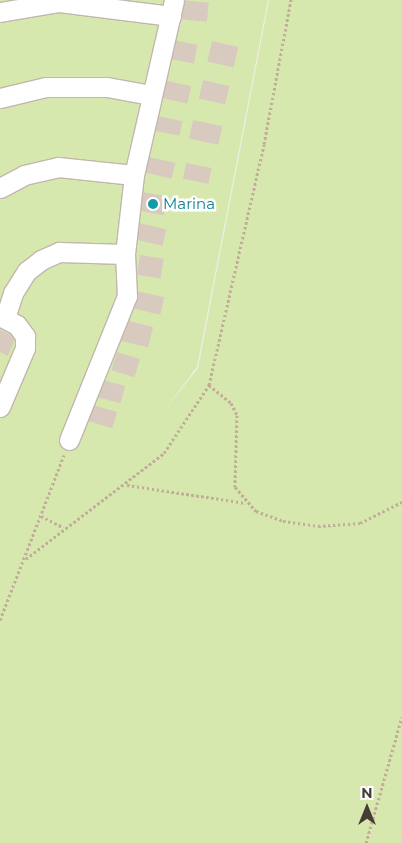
<!DOCTYPE html>
<html>
<head>
<meta charset="utf-8">
<style>
	body { margin:0 }
	#map { position:relative; width:402px; height:843px; overflow:hidden; background:#f3eee7; font-family:Montserrat,sans-serif }
	div>[style] { position:absolute }
	.green>* { inset:0; background:#d7e8af }
	.building>* { inset:0; background:#d8cabf; transform-origin:0 0 }
	.path>* { height:3px; margin-top:-1.5px; transform-origin:0; background:repeating-linear-gradient(90deg,#c1ad9a 0 2.5px,transparent 0 5px) }
	.roads { filter:drop-shadow(1px 0 #c2b7ac) drop-shadow(-1px 0 #c2b7ac) drop-shadow(0 1px #c2b7ac) drop-shadow(0 -1px #c2b7ac) }
	.minor>* { height:19px; margin:-9.5px; padding:0 9.5px; transform-origin:9.5px; border-radius:9.5px; background:#fff }
	.dots>* { width:14px; height:14px; translate:-50% -50%; box-sizing:border-box; border:2px solid #fff; border-radius:50% }
	span { translate:-50% -50%; white-space:nowrap; text-align:center; line-height:1.15; -webkit-text-stroke:5px #fff; paint-order:stroke }
	.culture-label { font-size:15px; color:#0d838f }
	.left { translate:0 -50%; text-align:left }
	.north { position:absolute; left:342px; top:783px; width:50px; height:50px; -webkit-text-stroke:4px #fff; paint-order:stroke; rotate:0deg; font-size:14px; font-weight:700; line-height:20px; text-align:center; color:#463d36 }
	.north::after { content:''; display:block; margin:auto; width:18px; height:22px; background:#463d36; clip-path:polygon(50% 0,100% 100%,50% 72%,0 100%) }
</style>
</head>
<body>
<div id="map">
	<div class="green">
		<i style="clip-path:polygon(0 0,268px 0,197px 367px,163px 412px,198px 368px,269px 0,402px 0,402px 843px,0 843px)"></i>
	</div>
	<div class="building">
		<i style="left:182px;top:0;width:27px;height:19px;rotate:6deg"></i>
		<i style="left:173px;top:40px;width:25px;height:19px;rotate:11deg"></i>
		<i style="left:212px;top:41px;width:27px;height:21px;rotate:13deg"></i>
		<i style="left:164px;top:80px;width:28px;height:18px;rotate:13deg"></i>
		<i style="left:203px;top:80px;width:27px;height:19px;rotate:13deg"></i>
		<i style="left:158px;top:116px;width:25px;height:15px;rotate:12deg"></i>
		<i style="left:193px;top:120px;width:30px;height:19px;rotate:12deg"></i>
		<i style="left:149px;top:157px;width:27px;height:16px;rotate:13deg"></i>
		<i style="left:186px;top:163px;width:26px;height:16px;rotate:11deg"></i>
		<i style="left:143px;top:192px;width:25px;height:19px;rotate:11deg"></i>
		<i style="left:139px;top:223px;width:28px;height:17px;rotate:13deg"></i>
		<i style="left:140px;top:255px;width:24px;height:20px;rotate:9deg"></i>
		<i style="left:137px;top:291px;width:28px;height:18px;rotate:13deg"></i>
		<i style="left:125px;top:320px;width:29px;height:21px;rotate:14deg"></i>
		<i style="clip-path:polygon(0 330px,16px 337px,8px 356px,0 352px)"></i>
		<i style="left:117px;top:352px;width:24px;height:19px;rotate:17deg"></i>
		<i style="left:103px;top:380px;width:23px;height:18px;rotate:15deg"></i>
		<i style="left:93px;top:405px;width:25px;height:17px;rotate:16deg"></i>
	</div>
	<div class="path">
		<i style="left:209px;top:385px;width:28px;rotate:39deg"></i>
		<i style="left:231px;top:403px;width:13px;rotate:63deg"></i>
		<i style="left:237px;top:415px;width:72px;rotate:91.6deg"></i>
		<i style="left:235px;top:487px;width:32px;rotate:49deg"></i>
		<i style="left:256px;top:511px;width:29px;rotate:20deg"></i>
		<i style="left:283px;top:521px;width:35px;rotate:8deg"></i>
		<i style="left:318px;top:526px;width:42px;rotate:-4.1deg"></i>
		<i style="left:360px;top:523px;width:47px;rotate:-26.6deg"></i>
		<i style="left:127px;top:485px;width:120px;rotate:8.6deg"></i>
		<i style="left:41px;top:516px;width:25px;rotate:27deg"></i>
		<i style="left:26px;top:559px;width:174px;rotate:-37.5deg"></i>
		<i style="left:164px;top:453px;width:82px;rotate:-56.5deg"></i>
		<i style="left:209px;top:385px;width:247px;rotate:-77.1deg"></i>
		<i style="left:264px;top:144px;width:147px;rotate:-79.4deg"></i>
		<i style="left:0;top:620px;width:177px;rotate:-68.8deg"></i>
		<i style="left:366px;top:843px;width:131px;rotate:-74.1deg"></i>
	</div>
	<div class="roads">
		<div class="minor">
			<i style="left:0;top:12px;width:60px;rotate:-9.6deg"></i>
			<i style="left:59px;top:2px;width:113px;rotate:7.1deg"></i>
			<i style="left:0;top:98px;width:47px;rotate:-13.4deg"></i>
			<i style="left:46px;top:87px;width:61px"></i>
			<i style="left:107px;top:87px;width:45px;rotate:10.3deg"></i>
			<i style="left:0;top:188px;width:27px;rotate:-28deg"></i>
			<i style="left:24px;top:175px;width:35px;rotate:-13deg"></i>
			<i style="left:58px;top:167px;width:76px;rotate:6deg"></i>
			<i style="left:0;top:316px;width:19px;rotate:28deg"></i>
			<i style="left:17px;top:325px;width:14px;rotate:54deg"></i>
			<i style="left:25px;top:336px;width:12px;rotate:90deg"></i>
			<i style="left:25px;top:348px;width:64px;rotate:113deg"></i>
			<i style="left:5px;top:318px;width:26px;rotate:-72deg"></i>
			<i style="left:13px;top:293px;width:26px;rotate:-58deg"></i>
			<i style="left:27px;top:271px;width:18px;rotate:-38deg"></i>
			<i style="left:41px;top:260px;width:20px;rotate:-24deg"></i>
			<i style="left:59px;top:252px;width:66px;rotate:1.7deg"></i>
			<i style="left:69px;top:440px;width:155px;rotate:-68.1deg"></i>
			<i style="left:127px;top:296px;width:42px;rotate:-92.7deg"></i>
			<i style="left:125px;top:254px;width:80px;rotate:-83.5deg"></i>
			<i style="left:134px;top:175px;width:180px;rotate:-77.1deg"></i>
		</div>
	</div>
	<div class="dots">
		<i style="left:153px;top:204px;background:#0f9aa8"></i>
	</div>
	<div class="culture-label">
		<span class="left" style="left:163px;top:204px">Marina</span>
	</div>
	<div class="north">N</div>
</div>
</body>
</html>
